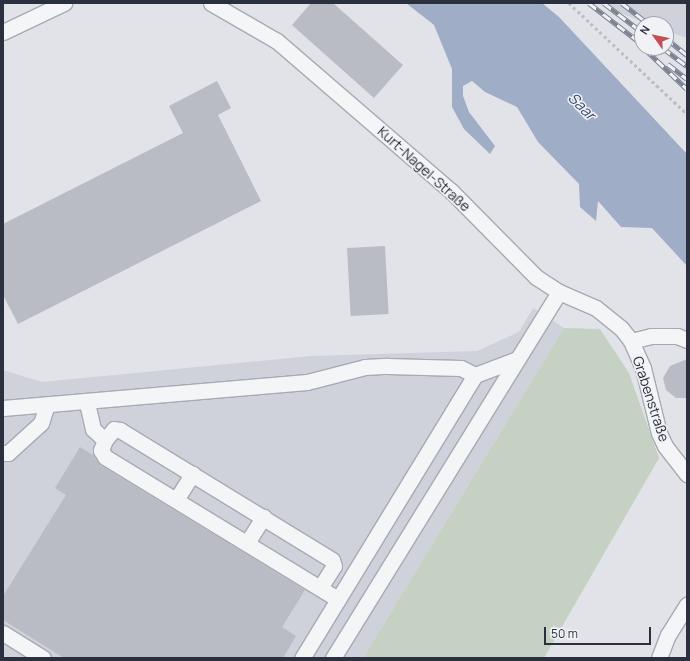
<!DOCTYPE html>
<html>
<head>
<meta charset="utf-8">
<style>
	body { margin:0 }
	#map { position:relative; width:690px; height:661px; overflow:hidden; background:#e1e3e9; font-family:Manrope,sans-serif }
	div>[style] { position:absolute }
	.built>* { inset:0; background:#cfd2da }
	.green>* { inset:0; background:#c5d2c3 }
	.water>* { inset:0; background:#9faec6 }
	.building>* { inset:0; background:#b9bcc5; transform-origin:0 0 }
	.path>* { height:2.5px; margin-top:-1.25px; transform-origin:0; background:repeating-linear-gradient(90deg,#bcbec3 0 3px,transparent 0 6px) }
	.roads { filter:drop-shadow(1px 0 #a7aab3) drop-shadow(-1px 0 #a7aab3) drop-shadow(0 1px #a7aab3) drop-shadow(0 -1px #a7aab3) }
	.minor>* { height:15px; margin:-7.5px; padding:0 7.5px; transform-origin:7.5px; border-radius:7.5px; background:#f4f5f7 }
	.rail>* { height:4.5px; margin-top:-2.25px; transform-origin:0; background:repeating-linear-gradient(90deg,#f1f2f6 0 9px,#7c8291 0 18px); box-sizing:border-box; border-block:1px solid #7c8291 }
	span { translate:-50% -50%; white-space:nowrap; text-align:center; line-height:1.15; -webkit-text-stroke:3px #f1f2f6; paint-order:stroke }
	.street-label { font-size:14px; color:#2b303f }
	.water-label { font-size:15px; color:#384b70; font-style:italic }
	.frame { position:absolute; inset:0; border:4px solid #2b303f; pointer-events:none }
	.north { position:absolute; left:634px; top:16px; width:40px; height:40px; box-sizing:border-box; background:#f1f2f6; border:1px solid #a2a4ad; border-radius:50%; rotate:303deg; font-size:11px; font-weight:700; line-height:16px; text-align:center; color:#2b303f }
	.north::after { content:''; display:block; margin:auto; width:14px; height:18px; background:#c45055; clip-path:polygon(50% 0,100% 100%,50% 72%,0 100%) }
	.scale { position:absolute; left:544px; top:627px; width:107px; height:18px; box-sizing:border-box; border:2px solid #2b303f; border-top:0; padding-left:5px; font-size:12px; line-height:14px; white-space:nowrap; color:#2b303f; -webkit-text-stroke:3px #f1f2f6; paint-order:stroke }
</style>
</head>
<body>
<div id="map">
	<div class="built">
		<i style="clip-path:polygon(596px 3px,687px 3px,687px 38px,666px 31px,666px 24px,648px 24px)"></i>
		<i style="clip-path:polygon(533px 308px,564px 328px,363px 658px,3px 658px,3px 370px,42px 382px,311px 356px,477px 351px,519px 332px)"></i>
	</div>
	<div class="green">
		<i style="clip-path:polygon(564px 328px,600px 329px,629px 373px,659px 458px,544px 658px,363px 658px)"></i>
	</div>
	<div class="water">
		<i style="clip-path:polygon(406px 3px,542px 3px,559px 17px,687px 154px,687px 266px,652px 228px,621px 227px,598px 201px,596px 221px,580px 207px,579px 184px,538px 142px,517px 107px,485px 92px,472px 81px,463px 86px,463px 96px,469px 112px,495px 146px,490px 154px,464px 129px,452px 107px,452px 69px,434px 25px)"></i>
	</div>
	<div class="building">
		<i style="clip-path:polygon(311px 3px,333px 3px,403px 65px,374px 98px,292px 25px)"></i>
		<i style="clip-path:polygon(217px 81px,231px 108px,218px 115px,261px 201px,18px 324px,3px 295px,3px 224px,183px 133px,169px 106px)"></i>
		<i style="left:385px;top:246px;width:68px;height:38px;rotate:87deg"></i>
		<i style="clip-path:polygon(687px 359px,687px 398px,676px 398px,666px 390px,663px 378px,670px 366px)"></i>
		<i style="clip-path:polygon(80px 447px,93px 455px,100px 465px,305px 590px,282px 627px,296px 636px,283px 658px,64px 658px,3px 620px,3px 596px,66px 495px,55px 488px)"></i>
	</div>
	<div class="path">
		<i style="left:569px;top:3px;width:162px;rotate:43.2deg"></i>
	</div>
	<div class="roads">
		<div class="minor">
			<i style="left:211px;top:3px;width:76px;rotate:29.9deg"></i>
			<i style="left:277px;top:41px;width:230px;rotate:40.8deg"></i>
			<i style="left:451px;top:191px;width:121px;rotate:45.3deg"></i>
			<i style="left:536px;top:277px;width:27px;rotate:33deg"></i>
			<i style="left:559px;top:292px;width:40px;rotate:23.4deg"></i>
			<i style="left:596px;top:308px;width:32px;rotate:39deg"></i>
			<i style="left:621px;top:328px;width:16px;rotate:52deg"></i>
			<i style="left:631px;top:341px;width:30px;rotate:66deg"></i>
			<i style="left:643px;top:368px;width:67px;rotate:76.2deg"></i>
			<i style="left:659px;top:433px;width:14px;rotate:65deg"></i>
			<i style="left:665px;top:446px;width:36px;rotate:52deg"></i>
			<i style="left:3px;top:32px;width:68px;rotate:-25.4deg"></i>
			<i style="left:631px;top:341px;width:21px;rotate:-14deg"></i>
			<i style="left:651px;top:336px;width:26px"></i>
			<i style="left:677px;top:336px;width:11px;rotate:22deg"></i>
			<i style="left:475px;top:375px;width:43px;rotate:-20.6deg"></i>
			<i style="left:87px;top:403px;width:27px;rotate:77deg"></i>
			<i style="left:93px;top:429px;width:16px;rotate:43deg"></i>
			<i style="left:3px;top:408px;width:305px;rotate:-4.9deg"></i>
			<i style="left:307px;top:382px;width:60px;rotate:-14.5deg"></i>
			<i style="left:365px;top:367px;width:22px;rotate:-3deg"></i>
			<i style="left:387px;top:366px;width:74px;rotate:1.5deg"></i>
			<i style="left:461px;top:368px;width:16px;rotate:27deg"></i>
			<i style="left:475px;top:375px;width:332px;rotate:121.4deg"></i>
			<i style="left:3px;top:453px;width:5px"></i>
			<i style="left:8px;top:453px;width:45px;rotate:-42.3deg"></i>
			<i style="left:41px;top:423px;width:19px;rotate:-72deg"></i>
			<i style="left:176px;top:500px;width:31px;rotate:-58deg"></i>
			<i style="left:247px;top:543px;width:31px;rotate:-58deg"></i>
			<i style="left:320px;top:588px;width:26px;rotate:-58deg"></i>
			<i style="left:334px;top:566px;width:6px;rotate:-108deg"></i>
			<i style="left:332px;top:560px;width:249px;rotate:-148.5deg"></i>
			<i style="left:120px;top:430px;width:6px;rotate:-171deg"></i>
			<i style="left:114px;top:429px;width:14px;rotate:129deg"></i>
			<i style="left:105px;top:440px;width:11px;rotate:112deg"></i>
			<i style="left:101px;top:450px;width:8px;rotate:60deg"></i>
			<i style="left:105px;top:457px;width:273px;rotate:31.4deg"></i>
			<i style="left:3px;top:633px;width:47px;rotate:32deg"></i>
			<i style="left:333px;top:658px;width:430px;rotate:-58.3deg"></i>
			<i style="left:659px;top:658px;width:25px;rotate:-69deg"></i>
			<i style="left:668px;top:635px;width:36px;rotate:-58deg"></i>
		</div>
	</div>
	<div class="rail">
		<i style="left:589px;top:3px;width:67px;rotate:37.7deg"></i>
		<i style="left:604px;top:3px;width:48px;rotate:37.3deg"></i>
		<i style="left:622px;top:3px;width:34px;rotate:38deg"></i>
		<i style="left:666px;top:38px;width:27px;rotate:39deg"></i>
		<i style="left:644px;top:48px;width:59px;rotate:43.6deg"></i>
		<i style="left:663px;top:48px;width:30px;rotate:37deg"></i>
		<i style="left:668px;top:64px;width:24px;rotate:38deg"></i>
	</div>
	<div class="street-label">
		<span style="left:424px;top:169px;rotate:42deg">Kurt-Nagel-Straße</span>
		<span style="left:651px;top:399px;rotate:72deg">Grabenstraße</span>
	</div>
	<div class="water-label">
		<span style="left:582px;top:106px;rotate:45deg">Saar</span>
	</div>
	<div class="frame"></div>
	<div class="north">N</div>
	<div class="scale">50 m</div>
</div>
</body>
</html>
